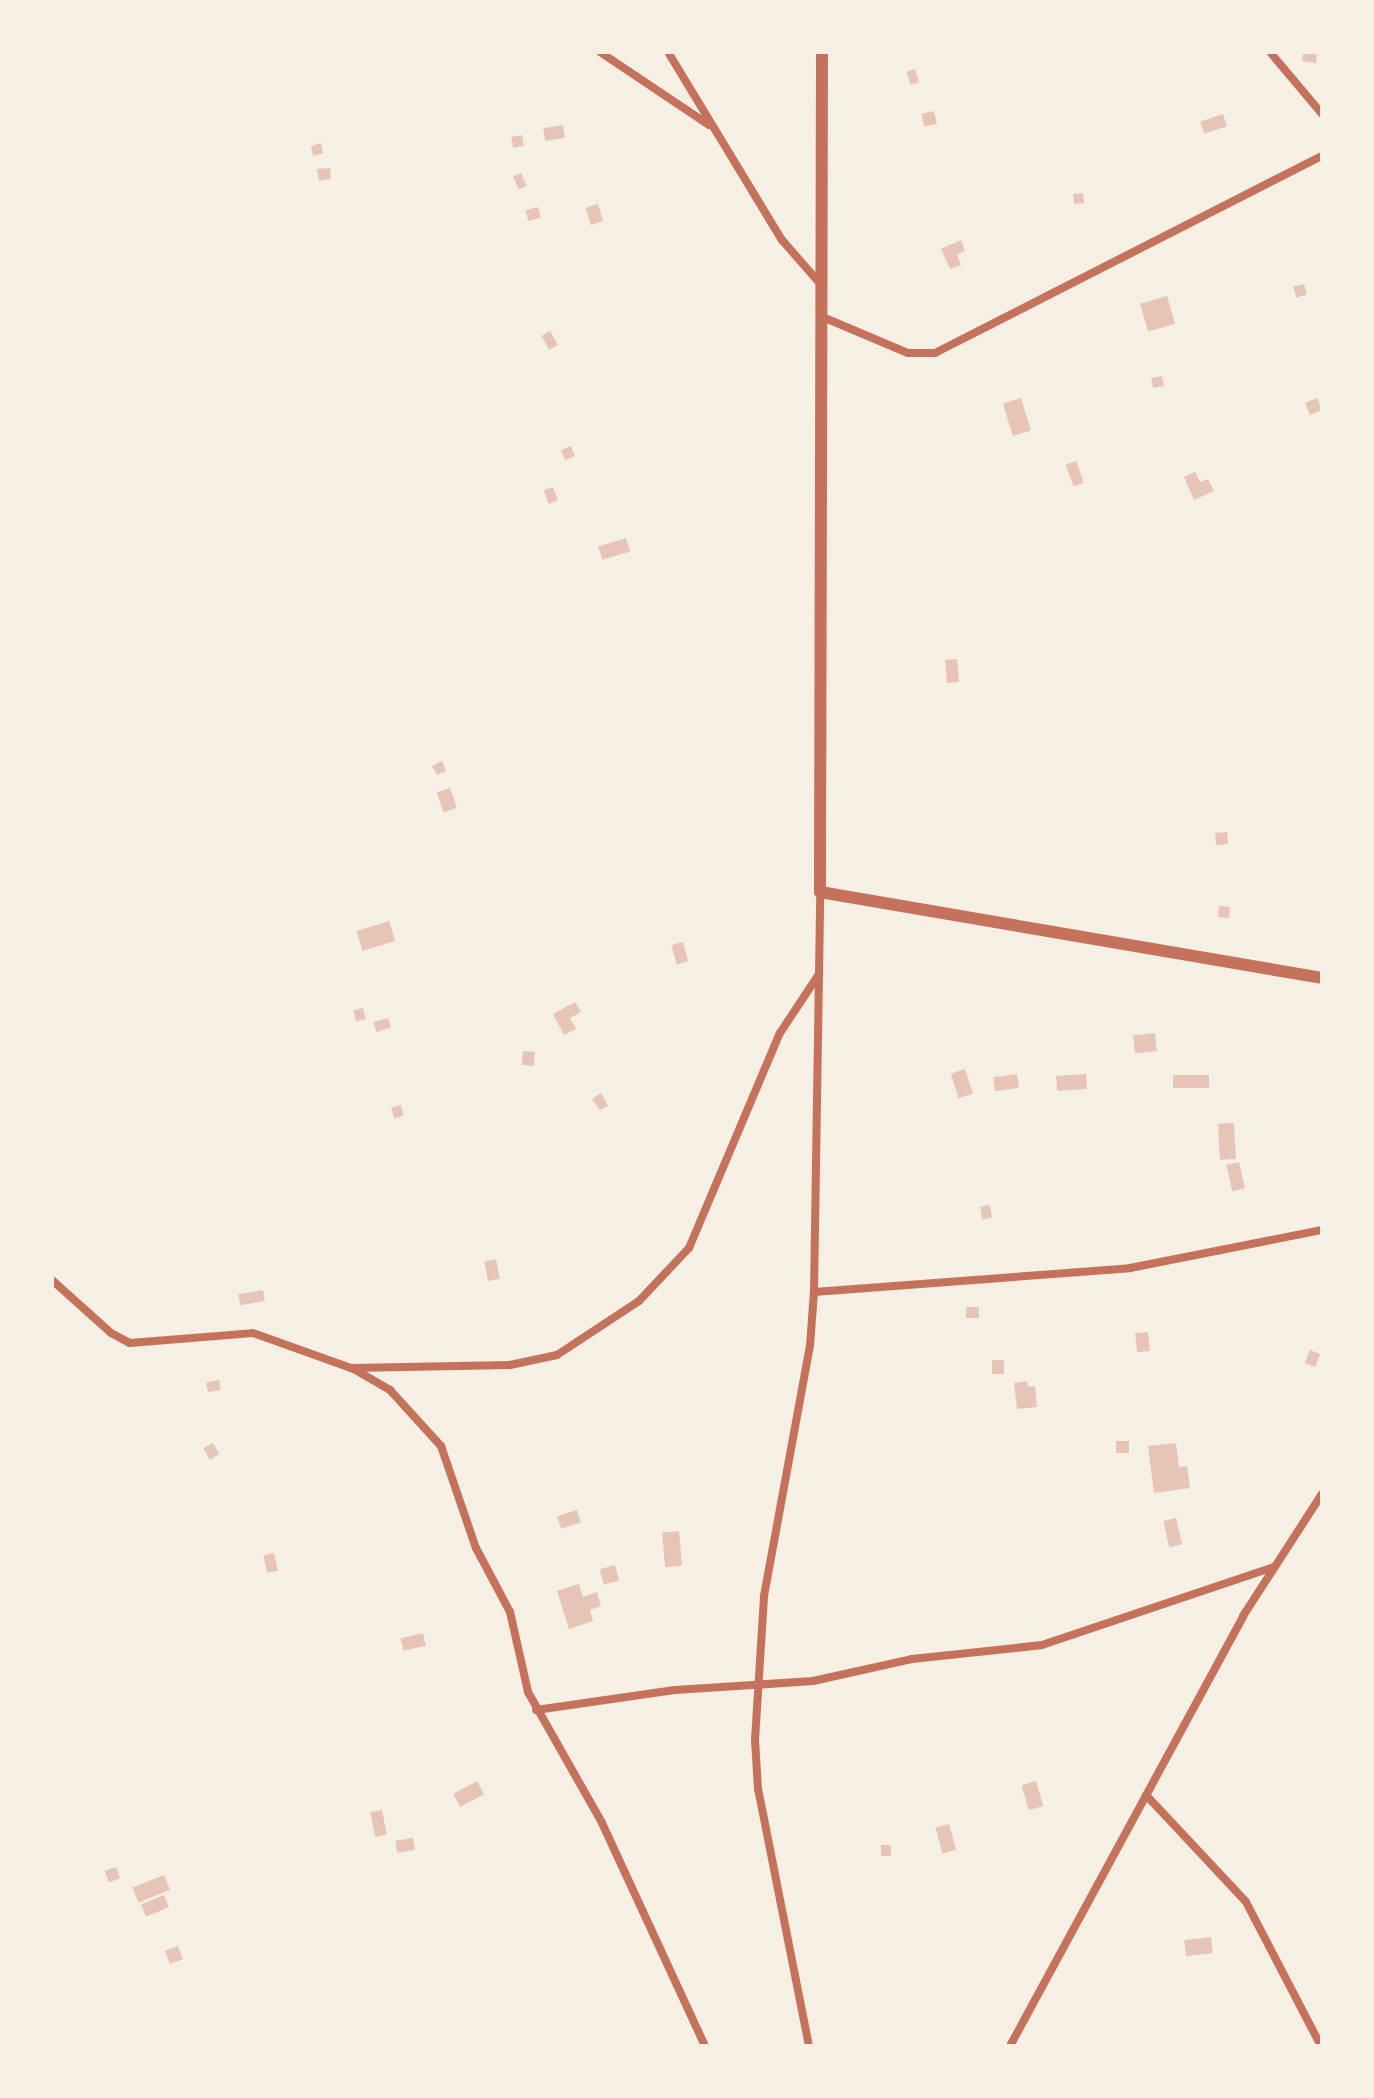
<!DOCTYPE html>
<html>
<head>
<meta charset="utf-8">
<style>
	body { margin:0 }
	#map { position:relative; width:1374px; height:2098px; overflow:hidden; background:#f6efe4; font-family:Signika,sans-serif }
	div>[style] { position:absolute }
	.building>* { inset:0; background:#e6c5b7; transform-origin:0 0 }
	.minor>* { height:8px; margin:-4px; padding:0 4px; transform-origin:4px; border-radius:4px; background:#c5725c }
	.tertiary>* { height:12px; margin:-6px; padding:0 6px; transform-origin:6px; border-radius:6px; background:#c5725c }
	span { translate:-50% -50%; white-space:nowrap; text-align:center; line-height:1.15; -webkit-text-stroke:8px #f6efe4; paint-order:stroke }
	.frame { position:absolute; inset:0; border:54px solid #f6efe4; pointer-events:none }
</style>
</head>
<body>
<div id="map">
	<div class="building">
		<i style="clip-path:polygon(1303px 52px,1317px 52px,1316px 63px,1302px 61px)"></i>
		<i style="left:915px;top:69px;width:14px;height:9px;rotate:73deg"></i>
		<i style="left:934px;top:111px;width:13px;height:13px;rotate:77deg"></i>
		<i style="left:1223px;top:114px;width:13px;height:24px;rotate:72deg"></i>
		<i style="left:563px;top:125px;width:13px;height:20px;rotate:81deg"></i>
		<i style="left:522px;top:135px;width:11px;height:11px;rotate:80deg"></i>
		<i style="clip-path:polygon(321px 143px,323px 153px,313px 156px,311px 146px)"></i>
		<i style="clip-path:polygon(330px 168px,331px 179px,319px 181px,317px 169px)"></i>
		<i style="left:521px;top:173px;width:14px;height:9px;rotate:65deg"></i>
		<i style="left:1083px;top:193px;width:10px;height:10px;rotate:84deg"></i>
		<i style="left:598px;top:204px;width:18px;height:13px;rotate:74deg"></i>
		<i style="left:538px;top:207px;width:11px;height:13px;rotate:75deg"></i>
		<i style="clip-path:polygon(961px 240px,965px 251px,957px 255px,961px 265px,950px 269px,941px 249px)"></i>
		<i style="left:1304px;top:284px;width:11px;height:11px;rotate:75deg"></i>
		<i style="left:1167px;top:296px;width:29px;height:28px;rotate:74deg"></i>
		<i style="left:550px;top:331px;width:16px;height:10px;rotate:60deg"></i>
		<i style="left:1162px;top:376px;width:10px;height:11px;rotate:79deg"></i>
		<i style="left:1021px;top:398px;width:34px;height:19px;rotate:73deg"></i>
		<i style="left:1317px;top:398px;width:13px;height:13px;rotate:67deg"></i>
		<i style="left:571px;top:446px;width:11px;height:11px;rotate:68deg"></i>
		<i style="left:1076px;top:461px;width:23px;height:11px;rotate:70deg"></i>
		<i style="clip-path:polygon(1195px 472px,1200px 482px,1208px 479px,1214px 491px,1194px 500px,1184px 477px)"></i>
		<i style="left:553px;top:487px;width:14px;height:10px;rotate:69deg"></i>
		<i style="left:626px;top:538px;width:14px;height:29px;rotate:73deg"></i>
		<i style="left:957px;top:659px;width:23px;height:12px;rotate:85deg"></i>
		<i style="clip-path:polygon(442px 761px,446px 771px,437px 775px,432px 766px)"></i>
		<i style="left:450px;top:788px;width:21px;height:14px;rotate:71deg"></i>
		<i style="left:1227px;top:832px;width:12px;height:12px;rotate:85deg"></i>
		<i style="left:1219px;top:906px;width:11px;height:11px;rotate:5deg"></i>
		<i style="left:389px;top:921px;width:21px;height:34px;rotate:73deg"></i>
		<i style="left:683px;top:942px;width:20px;height:12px;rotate:75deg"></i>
		<i style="clip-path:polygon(575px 1002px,581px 1012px,570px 1018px,576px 1029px,564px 1035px,553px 1014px)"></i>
		<i style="left:363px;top:1008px;width:11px;height:10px;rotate:75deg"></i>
		<i style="left:388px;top:1018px;width:10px;height:15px;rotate:73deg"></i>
		<i style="left:1155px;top:1033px;width:18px;height:22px;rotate:84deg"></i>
		<i style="left:523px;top:1051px;width:12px;height:14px;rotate:5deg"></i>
		<i style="left:965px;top:1069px;width:26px;height:15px;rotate:72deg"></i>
		<i style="left:1017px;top:1074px;width:14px;height:24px;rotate:82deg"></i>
		<i style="left:1086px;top:1074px;width:15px;height:30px;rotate:86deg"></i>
		<i style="left:1209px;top:1075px;width:13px;height:36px;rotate:90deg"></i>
		<i style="clip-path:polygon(601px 1093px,608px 1106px,600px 1110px,592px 1099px)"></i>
		<i style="left:401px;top:1105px;width:11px;height:10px;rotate:75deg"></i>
		<i style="left:1234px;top:1123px;width:36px;height:16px;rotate:87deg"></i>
		<i style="left:1239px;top:1162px;width:27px;height:13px;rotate:77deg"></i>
		<i style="left:990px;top:1205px;width:13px;height:10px;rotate:81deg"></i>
		<i style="left:496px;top:1259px;width:20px;height:12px;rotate:79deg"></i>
		<i style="left:263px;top:1290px;width:11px;height:25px;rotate:80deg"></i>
		<i style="left:979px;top:1307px;width:11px;height:13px;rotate:90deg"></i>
		<i style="left:1148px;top:1332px;width:19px;height:13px;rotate:84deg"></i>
		<i style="left:1310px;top:1350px;width:11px;height:14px;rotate:22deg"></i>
		<i style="left:992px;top:1360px;width:12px;height:14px"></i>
		<i style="left:219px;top:1380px;width:10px;height:13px;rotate:79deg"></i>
		<i style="clip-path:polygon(1027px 1381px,1028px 1387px,1035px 1386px,1037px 1407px,1017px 1409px,1014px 1383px)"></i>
		<i style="left:1116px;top:1441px;width:13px;height:12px"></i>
		<i style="left:213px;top:1443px;width:13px;height:11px;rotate:61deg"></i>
		<i style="clip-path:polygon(1176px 1443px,1179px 1467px,1187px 1466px,1190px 1488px,1154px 1493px,1148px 1446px)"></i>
		<i style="left:577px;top:1510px;width:13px;height:21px;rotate:72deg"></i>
		<i style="left:1176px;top:1518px;width:27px;height:13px;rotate:77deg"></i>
		<i style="left:679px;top:1531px;width:35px;height:17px;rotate:85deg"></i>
		<i style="left:274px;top:1553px;width:18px;height:11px;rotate:77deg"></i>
		<i style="left:615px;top:1565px;width:16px;height:16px;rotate:75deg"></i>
		<i style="clip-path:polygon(579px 1584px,583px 1597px,597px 1592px,601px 1606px,590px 1610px,593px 1621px,569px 1629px,557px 1591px)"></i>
		<i style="left:423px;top:1633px;width:13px;height:23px;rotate:77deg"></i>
		<i style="left:477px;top:1781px;width:15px;height:27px;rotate:62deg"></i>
		<i style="left:1036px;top:1781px;width:26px;height:15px;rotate:74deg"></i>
		<i style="left:382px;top:1810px;width:25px;height:12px;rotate:79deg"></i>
		<i style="left:949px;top:1824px;width:27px;height:14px;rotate:75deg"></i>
		<i style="left:413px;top:1838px;width:12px;height:18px;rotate:81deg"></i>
		<i style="left:881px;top:1845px;width:10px;height:11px"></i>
		<i style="left:116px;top:1867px;width:12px;height:12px;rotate:70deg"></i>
		<i style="left:164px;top:1875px;width:16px;height:34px;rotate:68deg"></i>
		<i style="left:164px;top:1895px;width:13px;height:25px;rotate:67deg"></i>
		<i style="left:1211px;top:1937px;width:16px;height:27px;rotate:83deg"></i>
		<i style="left:178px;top:1946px;width:14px;height:14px;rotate:69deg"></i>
	</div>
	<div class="minor">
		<i style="left:600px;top:52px;width:131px;rotate:33.8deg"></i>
		<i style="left:668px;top:52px;width:220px;rotate:58.8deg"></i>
		<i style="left:782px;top:240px;width:62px;rotate:48.9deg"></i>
		<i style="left:1270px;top:52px;width:81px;rotate:50deg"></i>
		<i style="left:825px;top:318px;width:90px;rotate:22.9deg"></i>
		<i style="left:908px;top:353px;width:27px"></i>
		<i style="left:935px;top:353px;width:434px;rotate:-27deg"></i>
		<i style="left:52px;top:1280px;width:79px;rotate:41.9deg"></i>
		<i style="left:111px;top:1333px;width:21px;rotate:28deg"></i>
		<i style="left:130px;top:1343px;width:123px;rotate:-4.6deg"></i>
		<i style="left:253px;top:1333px;width:104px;rotate:19.7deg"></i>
		<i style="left:351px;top:1368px;width:159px;rotate:-1.1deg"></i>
		<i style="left:510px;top:1365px;width:48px;rotate:-12deg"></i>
		<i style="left:557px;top:1355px;width:98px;rotate:-33.4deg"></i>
		<i style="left:639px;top:1301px;width:73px;rotate:-46.7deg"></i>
		<i style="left:689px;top:1248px;width:233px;rotate:-67.1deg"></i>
		<i style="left:780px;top:1033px;width:71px;rotate:-56.5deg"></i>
		<i style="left:814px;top:1292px;width:317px;rotate:-4.3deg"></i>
		<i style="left:1130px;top:1268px;width:196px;rotate:-11.2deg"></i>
		<i style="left:352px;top:1368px;width:44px;rotate:30.1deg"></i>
		<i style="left:390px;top:1390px;width:76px;rotate:47.7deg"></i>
		<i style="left:441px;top:1446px;width:108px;rotate:71.1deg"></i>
		<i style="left:476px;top:1548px;width:72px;rotate:62deg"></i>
		<i style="left:510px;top:1612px;width:82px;rotate:77.3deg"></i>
		<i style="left:528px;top:1692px;width:150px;rotate:60.5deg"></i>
		<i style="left:602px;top:1823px;width:246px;rotate:65.2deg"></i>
		<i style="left:536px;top:1710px;width:140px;rotate:-8.2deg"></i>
		<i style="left:675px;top:1690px;width:138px;rotate:-3.7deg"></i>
		<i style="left:813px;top:1681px;width:101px;rotate:-12.5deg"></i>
		<i style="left:912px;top:1659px;width:131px;rotate:-6.1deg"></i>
		<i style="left:1042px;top:1645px;width:245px;rotate:-18.6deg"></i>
		<i style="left:1146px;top:1795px;width:146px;rotate:46.9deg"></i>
		<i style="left:1246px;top:1902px;width:162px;rotate:62.5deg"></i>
		<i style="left:809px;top:2046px;width:262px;rotate:-101.2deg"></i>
		<i style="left:758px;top:1789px;width:49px;rotate:-93.5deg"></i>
		<i style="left:755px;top:1740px;width:144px;rotate:-86.4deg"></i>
		<i style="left:764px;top:1596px;width:254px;rotate:-79.6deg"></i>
		<i style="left:810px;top:1346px;width:54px;rotate:-85.8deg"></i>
		<i style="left:814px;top:1292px;width:400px;rotate:-89.1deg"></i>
		<i style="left:1010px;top:2046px;width:489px;rotate:-61.5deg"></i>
		<i style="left:1243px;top:1616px;width:145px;rotate:-57.1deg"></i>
	</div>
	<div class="tertiary">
		<i style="left:822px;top:52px;width:840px;rotate:90.14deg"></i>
		<i style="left:820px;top:892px;width:509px;rotate:9.72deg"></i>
	</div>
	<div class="frame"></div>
</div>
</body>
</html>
